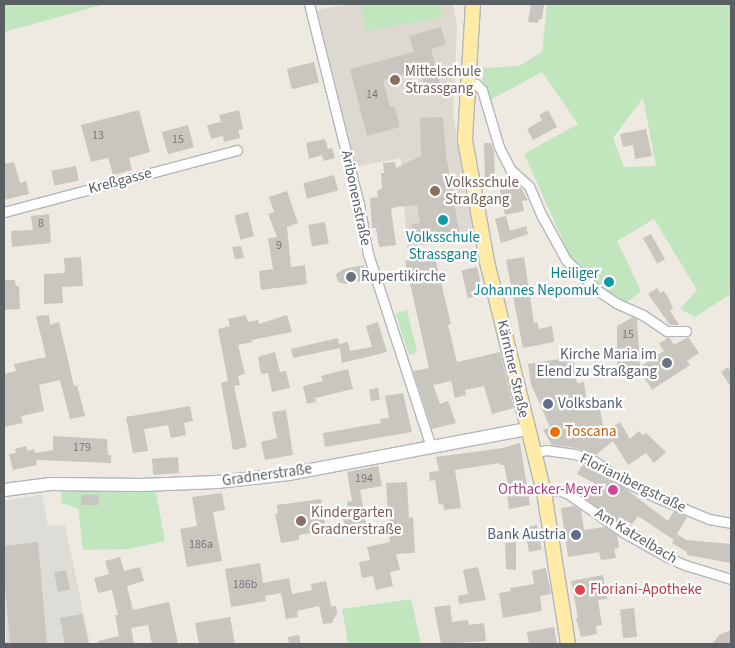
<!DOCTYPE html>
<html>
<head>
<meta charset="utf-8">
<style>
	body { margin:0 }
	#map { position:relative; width:735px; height:648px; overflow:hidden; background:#eeeae2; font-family:"Source Sans 3",sans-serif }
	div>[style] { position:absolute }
	.industrial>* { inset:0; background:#dedcd7 }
	.education>* { inset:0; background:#ded9d0 }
	.green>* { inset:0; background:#c1e6be }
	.building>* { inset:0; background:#c9c5bf; transform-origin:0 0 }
	.roads { filter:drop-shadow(1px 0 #b3b6ba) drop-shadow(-1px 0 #b3b6ba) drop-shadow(0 1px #b3b6ba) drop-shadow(0 -1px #b3b6ba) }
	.minor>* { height:9px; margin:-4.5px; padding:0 4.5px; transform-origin:4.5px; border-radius:4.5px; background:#fff }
	.secondary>* { height:12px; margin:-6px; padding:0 6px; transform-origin:6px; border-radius:6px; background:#fff }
	.primary>* { height:14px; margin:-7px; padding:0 7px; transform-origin:7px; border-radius:7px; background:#ffeaa6 }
	.dots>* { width:14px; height:14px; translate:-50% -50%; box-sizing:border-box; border:2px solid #fff; border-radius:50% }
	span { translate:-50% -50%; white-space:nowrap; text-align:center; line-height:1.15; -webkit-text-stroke:4.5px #fff; paint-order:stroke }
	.number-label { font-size:12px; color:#76787a }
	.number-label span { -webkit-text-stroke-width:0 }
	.education-label { font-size:15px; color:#785e54 }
	.left { translate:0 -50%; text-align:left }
	.street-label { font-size:15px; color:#5a5f63 }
	.culture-label { font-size:15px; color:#0d838f }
	.right { translate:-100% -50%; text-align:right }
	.worship-label { font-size:15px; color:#5b616d }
	.service-label { font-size:15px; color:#4e5e75 }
	.food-label { font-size:15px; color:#c56008 }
	.hotel-label { font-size:15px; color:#b23c85 }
	.health-label { font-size:15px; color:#be3a42 }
	.frame { position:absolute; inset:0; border:5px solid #5a5f63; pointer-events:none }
</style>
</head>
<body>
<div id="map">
	<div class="industrial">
		<i style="clip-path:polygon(42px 494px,48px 526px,65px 525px,90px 644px,6px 644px,4px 501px)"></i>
	</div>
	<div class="education">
		<i style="clip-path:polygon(350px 4px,453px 4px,457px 26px,453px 114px,473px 231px,464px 240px,407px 248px,401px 158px,354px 167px,317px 10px)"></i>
	</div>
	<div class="green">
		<i style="clip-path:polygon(4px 4px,106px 4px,4px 32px)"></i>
		<i style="clip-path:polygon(361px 4px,440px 4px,443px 17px,366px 31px)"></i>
		<i style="clip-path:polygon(evenodd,547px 4px,731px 4px,731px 294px,695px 317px,680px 309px,697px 290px,654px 219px,617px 241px,641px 291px,625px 304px,602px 290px,573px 263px,524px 154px,578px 124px,542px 72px,481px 105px,483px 68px,519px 66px,542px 52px,547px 4px,643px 98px,656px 166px,624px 167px,613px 138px,643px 98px)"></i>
		<i style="clip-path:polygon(407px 310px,417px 352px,409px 355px,396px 315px,397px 313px)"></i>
		<i style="clip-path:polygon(73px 491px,156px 492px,165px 541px,129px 549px,83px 550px,78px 509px,62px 503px,61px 492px)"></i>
		<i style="clip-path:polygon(411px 599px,421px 644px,348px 644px,342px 609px)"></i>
	</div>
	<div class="building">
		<i style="clip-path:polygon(531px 4px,544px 4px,542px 19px,539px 19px,538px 23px,528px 22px)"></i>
		<i style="clip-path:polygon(441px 27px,446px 45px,431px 49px,441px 88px,426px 92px,420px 70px,383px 80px,390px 107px,394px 106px,400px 127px,367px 136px,350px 69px,414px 52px,409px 36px)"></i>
		<i style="left:314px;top:62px;width:21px;height:28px;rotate:76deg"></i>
		<i style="clip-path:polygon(139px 110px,150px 152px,129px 158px,132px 170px,113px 175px,108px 158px,91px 162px,81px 125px)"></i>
		<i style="clip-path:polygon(239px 110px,243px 129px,238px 130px,240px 138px,224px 142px,223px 136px,211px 139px,207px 125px,221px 122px,219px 115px)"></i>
		<i style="clip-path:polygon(548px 110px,557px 127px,533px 140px,527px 129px,542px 120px,539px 115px)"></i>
		<i style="clip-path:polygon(443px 117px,446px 155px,460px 237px,444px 241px,443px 238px,414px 241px,412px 224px,420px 223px,417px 205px,396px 207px,391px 209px,396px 245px,379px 247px,376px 228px,372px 228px,370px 198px,378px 197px,377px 191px,382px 188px,381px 173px,384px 173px,383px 163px,395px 162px,396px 168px,421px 156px,420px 118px)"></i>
		<i style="left:188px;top:125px;width:23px;height:27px;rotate:75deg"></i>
		<i style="clip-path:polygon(646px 129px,652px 156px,635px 159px,633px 145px,623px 147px,620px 134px)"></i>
		<i style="clip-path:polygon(325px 139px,328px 149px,332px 148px,335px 158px,324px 161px,322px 155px,309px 159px,306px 143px)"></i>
		<i style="clip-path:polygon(484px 143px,491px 143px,494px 151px,495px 182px,485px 183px)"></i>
		<i style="clip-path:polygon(14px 162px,20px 183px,26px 181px,29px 194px,4px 200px,4px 164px)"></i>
		<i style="left:76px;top:166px;width:15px;height:25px;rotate:79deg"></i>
		<i style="left:334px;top:175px;width:16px;height:32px;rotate:75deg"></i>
		<i style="clip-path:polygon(520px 186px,528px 200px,522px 201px,524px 211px,505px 215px,500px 190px)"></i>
		<i style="clip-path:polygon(287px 191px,298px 223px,287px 227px,291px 267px,305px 265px,307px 284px,261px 290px,259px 271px,273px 269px,268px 238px,277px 237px,268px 214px,274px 212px,269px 197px)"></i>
		<i style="left:248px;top:212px;width:25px;height:14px;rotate:76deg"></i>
		<i style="clip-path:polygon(49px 214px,51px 243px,12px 247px,11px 231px,33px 230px,31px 216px)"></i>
		<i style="clip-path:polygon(506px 216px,510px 231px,526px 226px,528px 234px,501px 243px,495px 219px)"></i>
		<i style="left:325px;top:222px;width:22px;height:17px;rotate:80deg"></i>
		<i style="left:651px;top:234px;width:29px;height:9px;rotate:61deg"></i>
		<i style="clip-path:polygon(241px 246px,244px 258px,235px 259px,232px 247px)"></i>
		<i style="clip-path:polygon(81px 257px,83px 286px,62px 287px,63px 303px,44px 304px,44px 274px,65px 273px,64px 258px)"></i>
		<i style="clip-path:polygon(524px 257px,534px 323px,537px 322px,539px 329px,552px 326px,554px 342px,523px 348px,506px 260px)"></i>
		<i style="clip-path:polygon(418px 258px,419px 262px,435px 258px,451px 324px,448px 325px,457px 362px,500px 352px,514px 408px,492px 414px,484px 386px,465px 390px,466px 395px,455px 398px,451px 381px,433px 385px,440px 404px,448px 401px,456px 423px,432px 429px,413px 371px,429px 368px,405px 261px)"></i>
		<i style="clip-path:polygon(364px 265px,366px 280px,345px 284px,338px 282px,336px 274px,344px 269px)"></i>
		<i style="left:477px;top:267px;width:28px;height:16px;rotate:77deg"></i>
		<i style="clip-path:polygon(4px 280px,15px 280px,16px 286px,19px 286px,20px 309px,4px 310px)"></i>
		<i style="clip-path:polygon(657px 288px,660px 293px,664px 291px,669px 299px,673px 309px,670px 310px,679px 325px,670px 325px,648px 294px)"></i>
		<i style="clip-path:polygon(49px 315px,50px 325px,59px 322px,74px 386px,77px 385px,85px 416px,70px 419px,60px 380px,39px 385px,44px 411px,21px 416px,23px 423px,4px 427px,4px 374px,16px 371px,14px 364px,46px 357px,36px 316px)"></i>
		<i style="clip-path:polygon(246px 315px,248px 322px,258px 320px,259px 324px,287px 315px,292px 332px,252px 340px,252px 342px,238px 345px,245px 374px,238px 376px,240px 385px,234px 386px,247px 447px,233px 450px,221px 383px,228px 381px,218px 329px,230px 326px,228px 319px)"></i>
		<i style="clip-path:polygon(633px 317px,637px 319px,640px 366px,617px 368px,617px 326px)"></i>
		<i style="clip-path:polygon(378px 322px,387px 352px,342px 363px,340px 348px,293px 358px,291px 349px,338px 338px,339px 344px,348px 342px,350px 351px,372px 347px,366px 326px)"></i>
		<i style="clip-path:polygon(669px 337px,674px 345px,688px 337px,699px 353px,687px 361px,690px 365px,652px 390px,638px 368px,664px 351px,659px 344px)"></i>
		<i style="clip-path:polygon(275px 352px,280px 372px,286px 371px,290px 388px,272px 392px,268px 373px,261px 374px,258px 357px)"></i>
		<i style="clip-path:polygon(573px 357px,577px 383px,584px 382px,587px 404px,599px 403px,604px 432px,620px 422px,630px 439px,639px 431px,643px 435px,646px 433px,666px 452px,654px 463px,646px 453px,628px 465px,613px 441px,596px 455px,576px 448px,552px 445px,543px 430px,550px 427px,531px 384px,528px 364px)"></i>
		<i style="clip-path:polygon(728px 367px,731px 372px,731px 387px,721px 372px)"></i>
		<i style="clip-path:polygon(348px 369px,353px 389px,315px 398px,316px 402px,307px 404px,303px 386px,323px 381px,321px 376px)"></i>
		<i style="left:378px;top:388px;width:12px;height:9px;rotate:81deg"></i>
		<i style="clip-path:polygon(403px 393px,412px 432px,325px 447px,323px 433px,381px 423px,380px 419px,389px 418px,385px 396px)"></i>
		<i style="clip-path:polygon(190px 406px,193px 421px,184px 423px,186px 435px,171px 438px,168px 425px,144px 429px,148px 451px,133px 453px,126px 417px)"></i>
		<i style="clip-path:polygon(286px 410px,293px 455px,265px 460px,261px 442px,277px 438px,272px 412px)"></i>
		<i style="clip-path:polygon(53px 436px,107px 439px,108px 455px,111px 455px,111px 463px,36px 460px,37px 465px,13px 470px,9px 454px,16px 453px,15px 449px,26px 446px,27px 451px,34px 449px,35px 453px,53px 450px)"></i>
		<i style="clip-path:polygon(520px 443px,530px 505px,509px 509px,507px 495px,510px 494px,504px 465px,500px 465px,499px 463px,455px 470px,461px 508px,444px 510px,443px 504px,439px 505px,435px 480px,430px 481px,429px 472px,439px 471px,436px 457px,503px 448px)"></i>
		<i style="left:178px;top:457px;width:16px;height:26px;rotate:86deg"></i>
		<i style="clip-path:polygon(583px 464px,623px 487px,668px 521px,674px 511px,687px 517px,677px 534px,686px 540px,731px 544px,731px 563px,687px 555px,687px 552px,672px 543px,675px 537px,674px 540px,638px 516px,629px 528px,626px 527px,584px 498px,596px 484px,577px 474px)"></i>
		<i style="clip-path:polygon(378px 466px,382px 486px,360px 490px,367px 529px,345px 532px,343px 517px,349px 516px,347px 502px,352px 501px,347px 472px)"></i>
		<i style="clip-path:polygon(407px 482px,409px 518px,413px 517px,415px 553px,396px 554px,400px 570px,390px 572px,393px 586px,376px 590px,373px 576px,362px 578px,359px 562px,370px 560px,367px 547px,390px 542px,386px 483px)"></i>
		<i style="clip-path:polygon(222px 493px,225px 510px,213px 512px,222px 561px,187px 567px,180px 529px,197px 526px,192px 497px)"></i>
		<i style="left:99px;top:495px;width:10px;height:18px;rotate:90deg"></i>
		<i style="clip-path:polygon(321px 499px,326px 530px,299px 535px,299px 540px,281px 543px,275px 514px,278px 513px,277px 505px)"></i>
		<i style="clip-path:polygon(574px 506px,581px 510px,584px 530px,605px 527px,617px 535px,619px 548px,614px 549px,616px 558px,601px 560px,599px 552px,568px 557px,561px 508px)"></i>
		<i style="left:537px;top:525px;width:25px;height:13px;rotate:79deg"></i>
		<i style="clip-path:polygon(38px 542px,47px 644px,10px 644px,4px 575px,4px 546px)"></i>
		<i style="clip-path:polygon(516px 542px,516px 570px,506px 569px,505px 543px)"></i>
		<i style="clip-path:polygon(120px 557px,124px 571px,140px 567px,144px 581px,127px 586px,133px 610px,169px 602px,178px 644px,152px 644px,148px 625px,131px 628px,134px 644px,98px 644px,98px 641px,119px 636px,115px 615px,118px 615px,112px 590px,98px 593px,94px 578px,109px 574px,105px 561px)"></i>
		<i style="clip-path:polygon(260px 563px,263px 583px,289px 578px,292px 594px,312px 590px,311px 584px,326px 581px,331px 606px,336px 606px,337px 613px,332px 623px,323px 624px,319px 606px,297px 611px,298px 617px,286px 619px,281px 593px,265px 596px,266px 601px,231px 607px,225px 569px)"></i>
		<i style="clip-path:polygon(478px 567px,486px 600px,459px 604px,458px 596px,468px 594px,463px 570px)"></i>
		<i style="clip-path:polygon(546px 568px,551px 594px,540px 596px,542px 611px,503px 618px,499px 593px,511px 591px,510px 588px,534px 584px,532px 571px)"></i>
		<i style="left:66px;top:570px;width:20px;height:12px;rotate:79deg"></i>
		<i style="clip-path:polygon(603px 575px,607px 599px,598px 600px,602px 625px,596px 626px,597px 634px,581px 637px,576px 618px,578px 618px,571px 581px)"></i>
		<i style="clip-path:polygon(450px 605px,452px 622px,468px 620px,469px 625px,484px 623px,486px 641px,441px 644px,434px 607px)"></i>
		<i style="left:634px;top:608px;width:29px;height:14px;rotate:84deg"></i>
		<i style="clip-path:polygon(82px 614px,89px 644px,65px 644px,60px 618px)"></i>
		<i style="clip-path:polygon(230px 617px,235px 644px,199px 644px,195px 623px)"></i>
		<i style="clip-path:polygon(554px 627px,557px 644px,529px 644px,527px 632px)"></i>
		<i style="clip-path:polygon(731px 630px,731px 644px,712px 644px,719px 635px)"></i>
		<i style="clip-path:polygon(299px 635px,301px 644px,289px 644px,288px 637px)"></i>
	</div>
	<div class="roads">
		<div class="minor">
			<i style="left:309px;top:4px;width:206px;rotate:76deg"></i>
			<i style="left:359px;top:204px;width:51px;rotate:79.8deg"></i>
			<i style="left:368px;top:254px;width:203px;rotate:71.9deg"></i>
			<i style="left:467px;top:81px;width:9px;rotate:18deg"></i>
			<i style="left:476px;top:84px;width:8px;rotate:45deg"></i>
			<i style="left:482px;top:90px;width:59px;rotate:73.4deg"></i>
			<i style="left:499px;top:147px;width:25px;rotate:63deg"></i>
			<i style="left:510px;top:169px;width:25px;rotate:42deg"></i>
			<i style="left:529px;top:186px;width:33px;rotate:67deg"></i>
			<i style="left:542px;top:216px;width:50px;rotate:61.4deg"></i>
			<i style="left:566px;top:260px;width:43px;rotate:44.1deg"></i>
			<i style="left:597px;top:290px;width:23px;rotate:34deg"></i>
			<i style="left:616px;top:303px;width:30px;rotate:24deg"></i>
			<i style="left:643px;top:315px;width:29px;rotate:34deg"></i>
			<i style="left:667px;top:331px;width:19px"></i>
			<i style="left:4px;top:212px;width:241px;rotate:-14.9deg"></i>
			<i style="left:533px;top:453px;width:13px;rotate:-13deg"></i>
			<i style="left:546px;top:450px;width:29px;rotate:8deg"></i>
			<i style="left:575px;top:454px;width:20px;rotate:20deg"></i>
			<i style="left:594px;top:461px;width:36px;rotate:34deg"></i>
			<i style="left:624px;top:481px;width:36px;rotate:27deg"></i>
			<i style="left:656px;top:497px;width:57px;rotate:22.5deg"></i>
			<i style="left:709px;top:519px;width:22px;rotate:10deg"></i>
			<i style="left:544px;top:492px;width:13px;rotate:-9deg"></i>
			<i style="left:557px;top:490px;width:10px;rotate:17deg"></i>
			<i style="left:567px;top:493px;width:68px;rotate:34.9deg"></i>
			<i style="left:623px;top:532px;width:51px;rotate:29.6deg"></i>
			<i style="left:667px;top:557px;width:20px;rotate:24deg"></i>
			<i style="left:685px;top:565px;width:48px;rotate:16.9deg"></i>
		</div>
		<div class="secondary">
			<i style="left:4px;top:490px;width:47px;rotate:-7.3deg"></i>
			<i style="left:51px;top:484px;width:91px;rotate:0.6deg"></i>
			<i style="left:142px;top:485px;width:75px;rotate:-2.3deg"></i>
			<i style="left:217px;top:482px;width:72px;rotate:-6.3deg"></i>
			<i style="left:289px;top:474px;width:242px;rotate:-10.7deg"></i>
		</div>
		<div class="primary">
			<i style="left:473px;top:4px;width:136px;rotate:93.4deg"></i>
			<i style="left:465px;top:140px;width:128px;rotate:79.7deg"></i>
			<i style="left:488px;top:266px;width:233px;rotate:76.1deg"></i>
			<i style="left:544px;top:492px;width:154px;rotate:81deg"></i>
		</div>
	</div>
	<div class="dots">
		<i style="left:395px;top:80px;background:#8d6e63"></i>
		<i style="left:435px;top:191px;background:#8d6e63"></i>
		<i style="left:443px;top:220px;background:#0f9aa8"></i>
		<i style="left:351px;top:277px;background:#6b7280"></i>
		<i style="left:609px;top:282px;background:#0f9aa8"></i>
		<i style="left:667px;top:363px;background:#6b7280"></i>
		<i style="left:548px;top:404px;background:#5c6f8a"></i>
		<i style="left:555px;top:432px;background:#e8710a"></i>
		<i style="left:613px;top:490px;background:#d1479c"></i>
		<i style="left:301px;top:521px;background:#8d6e63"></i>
		<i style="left:576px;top:535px;background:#5c6f8a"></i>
		<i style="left:580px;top:590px;background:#e0444e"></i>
	</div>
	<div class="number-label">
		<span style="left:372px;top:95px">14</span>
		<span style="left:98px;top:136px">13</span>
		<span style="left:178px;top:140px">15</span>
		<span style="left:41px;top:224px">8</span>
		<span style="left:279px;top:246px">9</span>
		<span style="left:628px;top:335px">15</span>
		<span style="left:82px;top:448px">179</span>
		<span style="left:364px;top:479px">194</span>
		<span style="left:201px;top:545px">186a</span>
		<span style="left:245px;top:585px">186b</span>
	</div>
	<div class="education-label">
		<span class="left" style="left:405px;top:80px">Mittelschule<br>Strassgang</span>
		<span class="left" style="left:445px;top:191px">Volksschule<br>Straßgang</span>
		<span class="left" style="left:311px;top:521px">Kindergarten<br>Gradnerstraße</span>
	</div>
	<div class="street-label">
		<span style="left:120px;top:181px;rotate:-15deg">Kreßgasse</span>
		<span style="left:356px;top:198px;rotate:78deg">Aribonenstraße</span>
		<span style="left:513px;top:369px;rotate:77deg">Kärntner Straße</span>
		<span style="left:267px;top:475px;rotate:-8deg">Gradnerstraße</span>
		<span style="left:633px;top:483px;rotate:26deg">Florianibergstraße</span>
		<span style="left:636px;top:536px;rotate:31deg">Am Katzelbach</span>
	</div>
	<div class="culture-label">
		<span style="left:443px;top:246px">Volksschule<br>Strassgang</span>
		<span class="right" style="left:599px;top:282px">Heiliger<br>Johannes Nepomuk</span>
	</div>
	<div class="worship-label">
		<span class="left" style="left:361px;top:277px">Rupertikirche</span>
		<span class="right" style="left:657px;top:363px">Kirche Maria im<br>Elend zu Straßgang</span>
	</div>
	<div class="service-label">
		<span class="left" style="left:558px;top:404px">Volksbank</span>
		<span class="right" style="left:566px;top:535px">Bank Austria</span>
	</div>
	<div class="food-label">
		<span class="left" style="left:565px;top:432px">Toscana</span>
	</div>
	<div class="hotel-label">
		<span class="right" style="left:603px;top:490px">Orthacker-Meyer</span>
	</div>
	<div class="health-label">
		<span class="left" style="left:590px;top:590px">Floriani-Apotheke</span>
	</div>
	<div class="frame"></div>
</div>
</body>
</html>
